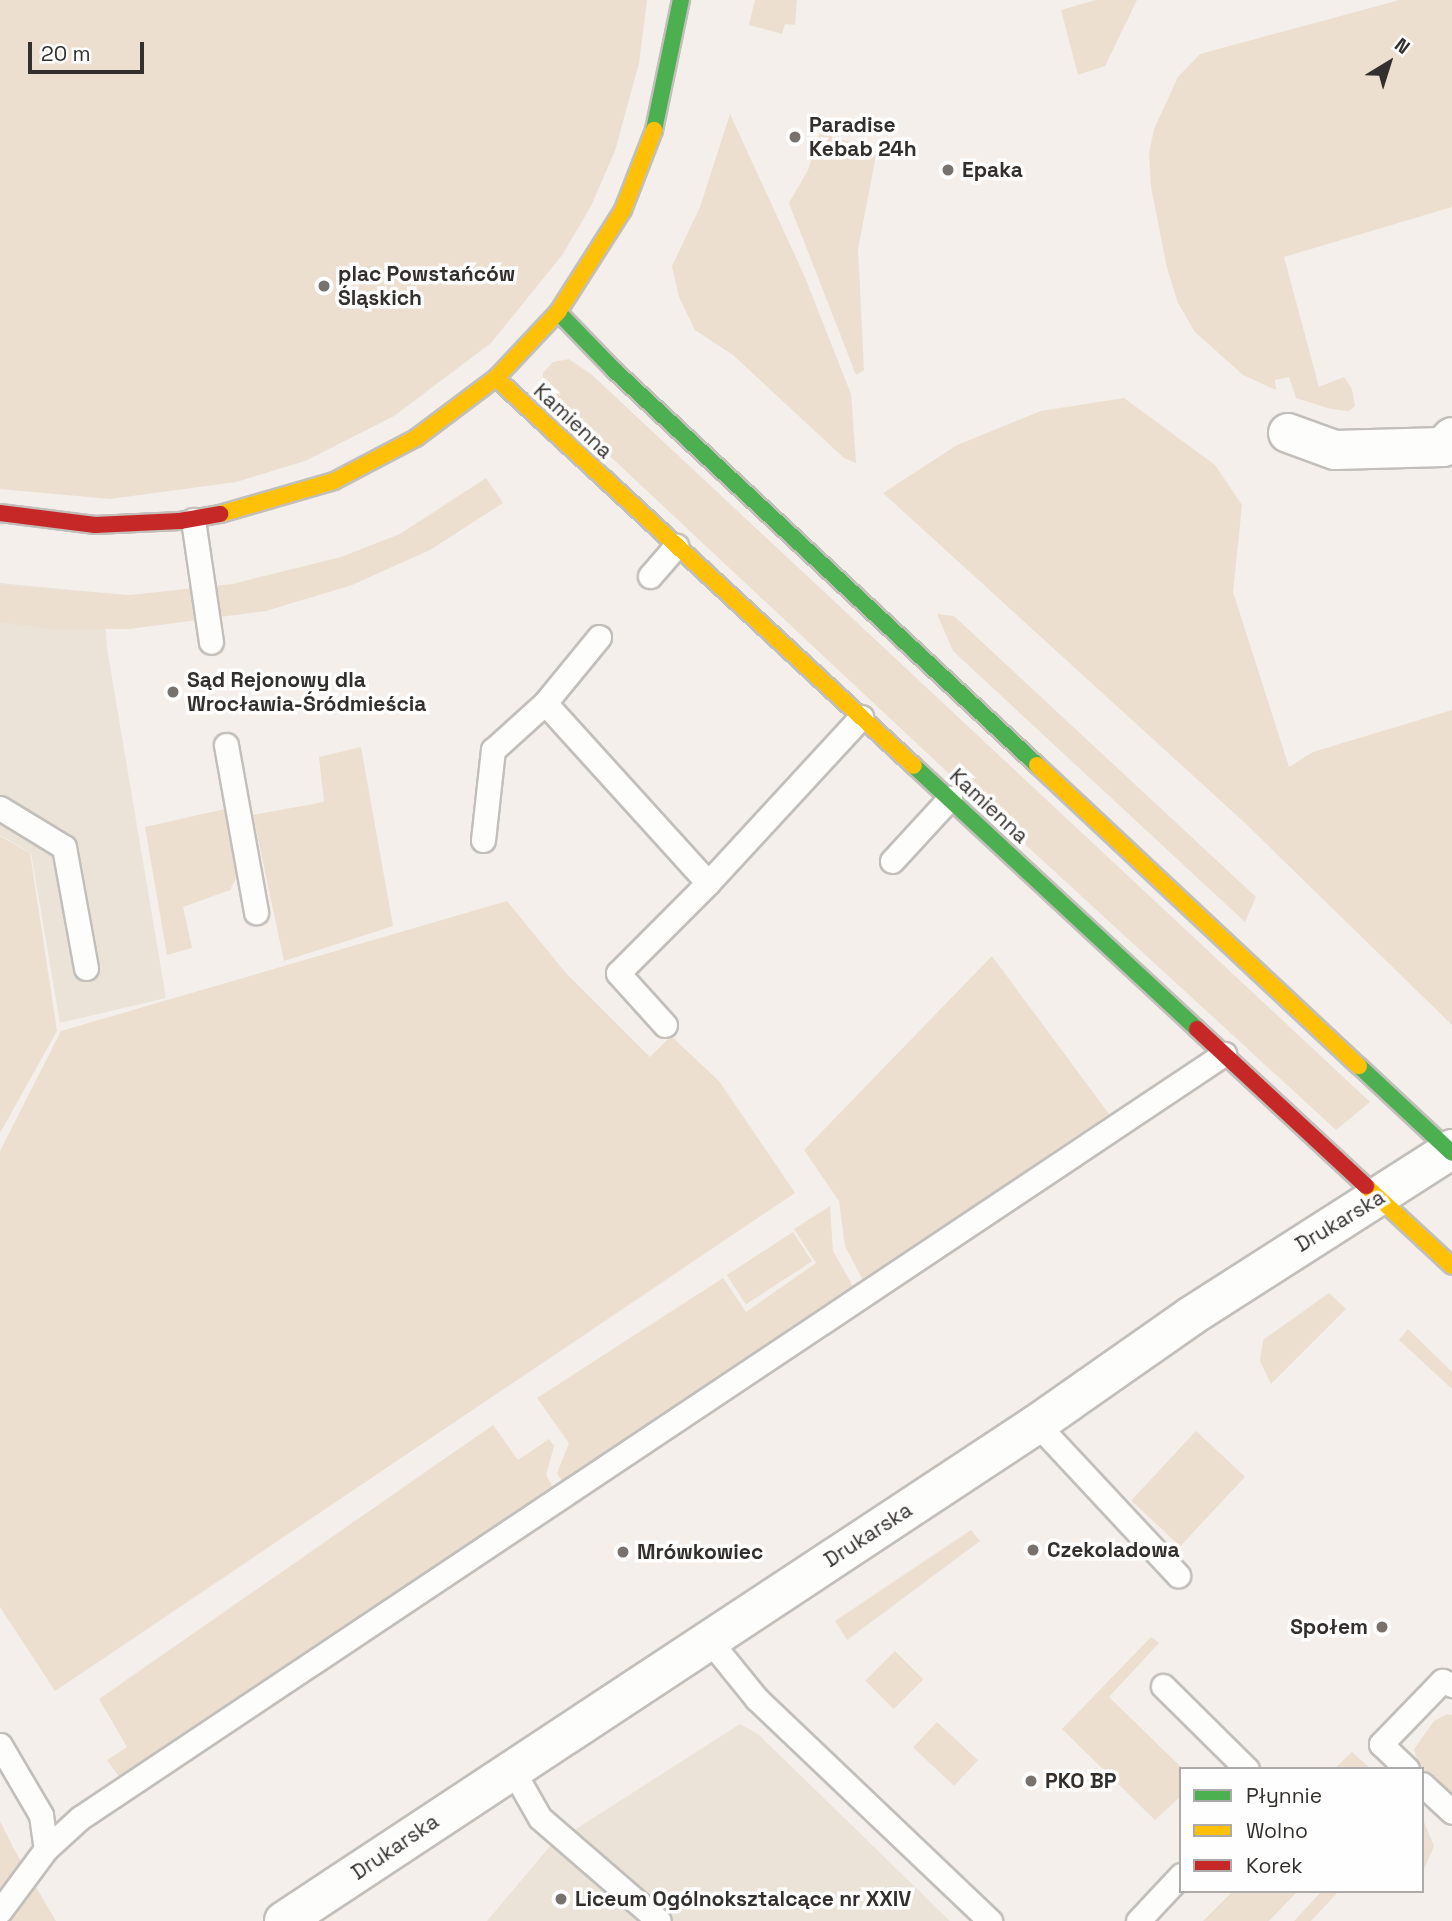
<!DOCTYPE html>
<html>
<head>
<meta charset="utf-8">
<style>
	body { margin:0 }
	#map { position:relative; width:1452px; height:1921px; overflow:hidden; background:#f4efea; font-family:"Space Grotesk",sans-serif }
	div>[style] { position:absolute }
	.built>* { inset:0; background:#ebe3d8 }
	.green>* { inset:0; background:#ecdfd0; transform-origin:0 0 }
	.roads { filter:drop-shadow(2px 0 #c2bfbb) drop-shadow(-2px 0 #c2bfbb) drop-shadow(0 2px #c2bfbb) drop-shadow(0 -2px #c2bfbb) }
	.lane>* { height:23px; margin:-11.5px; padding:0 11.5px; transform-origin:11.5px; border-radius:11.5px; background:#fdfdfc }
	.street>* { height:38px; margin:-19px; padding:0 19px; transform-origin:19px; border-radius:19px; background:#fdfdfc }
	.fast>* { height:16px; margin:-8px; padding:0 8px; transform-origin:8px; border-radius:8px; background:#4caf50 }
	.slow>* { height:16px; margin:-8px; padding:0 8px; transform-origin:8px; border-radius:8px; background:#ffc107 }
	.jam>* { height:16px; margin:-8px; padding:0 8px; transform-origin:8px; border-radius:8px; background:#c62828 }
	.dots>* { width:19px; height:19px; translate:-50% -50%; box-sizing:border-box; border:4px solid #fefefe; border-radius:50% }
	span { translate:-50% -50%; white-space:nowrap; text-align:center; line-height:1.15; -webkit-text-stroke:7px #fefefe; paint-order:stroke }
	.poi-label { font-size:21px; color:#332f2c; font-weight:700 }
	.left { translate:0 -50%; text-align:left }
	.right { translate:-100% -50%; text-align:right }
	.street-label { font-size:21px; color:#332f2c }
	.legend { position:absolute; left:1179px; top:1767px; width:245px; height:126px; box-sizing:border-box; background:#fefefe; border:2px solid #adabaa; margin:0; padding:9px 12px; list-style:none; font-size:21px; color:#332f2c }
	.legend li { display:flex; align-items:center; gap:14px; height:35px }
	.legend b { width:35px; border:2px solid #adabaa }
	.north { position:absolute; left:1354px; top:28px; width:70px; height:70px; -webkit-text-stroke:5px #fefefe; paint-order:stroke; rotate:38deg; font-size:19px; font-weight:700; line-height:28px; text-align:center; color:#332f2c }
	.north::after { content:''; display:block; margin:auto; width:24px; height:32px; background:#332f2c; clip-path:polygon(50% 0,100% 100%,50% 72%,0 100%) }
	.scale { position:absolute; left:28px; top:42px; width:116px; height:32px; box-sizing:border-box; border:4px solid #332f2c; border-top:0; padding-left:9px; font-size:21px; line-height:24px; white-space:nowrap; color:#332f2c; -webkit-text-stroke:5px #fefefe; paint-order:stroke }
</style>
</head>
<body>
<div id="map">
	<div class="built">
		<i style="clip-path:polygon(0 583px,103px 593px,107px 648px,166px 998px,60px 1023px,31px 853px,0 835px)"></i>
		<i style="clip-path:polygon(740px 1724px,758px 1734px,950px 1921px,487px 1921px,551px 1845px)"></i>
	</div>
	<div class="green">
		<i style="clip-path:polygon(0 0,647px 0,639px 63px,615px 151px,591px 206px,563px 254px,491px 343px,394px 416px,305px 461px,236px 482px,110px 499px,0 489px)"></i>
		<i style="clip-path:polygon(755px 0,797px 0,795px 25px,785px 24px,782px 34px,749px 25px)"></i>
		<i style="clip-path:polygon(1096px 0,1137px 0,1105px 66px,1078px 75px,1061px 10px)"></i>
		<i style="clip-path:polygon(1400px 0,1452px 0,1452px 207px,1284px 257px,1319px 387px,1344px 377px,1352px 389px,1355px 406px,1349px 411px,1331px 409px,1296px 398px,1289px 377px,1275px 380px,1276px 390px,1243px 375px,1195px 332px,1178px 303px,1167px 268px,1151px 187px,1149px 154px,1154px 129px,1178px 77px,1200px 54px)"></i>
		<i style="clip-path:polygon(730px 114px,804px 275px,851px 394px,856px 463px,844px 458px,733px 355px,695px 330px,679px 297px,672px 266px,700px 207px)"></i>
		<i style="clip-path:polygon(820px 133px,877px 150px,858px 249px,864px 370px,856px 375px,789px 203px,808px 170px)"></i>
		<i style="clip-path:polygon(569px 359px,592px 375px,1370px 1102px,1336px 1130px,990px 812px,552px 402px,543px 388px,543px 373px,553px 362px)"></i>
		<i style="clip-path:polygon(1124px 398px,1215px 465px,1242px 505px,1233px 592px,1289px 767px,1313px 752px,1452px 710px,1452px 1025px,1245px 823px,883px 493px,957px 445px,1041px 411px)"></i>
		<i style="clip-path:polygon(486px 478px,503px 503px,430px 550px,352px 585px,266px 611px,129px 629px,52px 629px,0 622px,0 585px,130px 595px,232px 584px,341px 557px,400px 534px)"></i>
		<i style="clip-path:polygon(937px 614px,954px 616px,1256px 897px,1245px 922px,953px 651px)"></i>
		<i style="clip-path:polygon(361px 747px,393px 926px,284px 961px,253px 815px,324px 802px,319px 757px)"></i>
		<i style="clip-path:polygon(225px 809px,237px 876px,230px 890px,183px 907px,192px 948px,167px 955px,145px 827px)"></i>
		<i style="clip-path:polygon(0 836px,30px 853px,57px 1031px,0 1133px)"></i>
		<i style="clip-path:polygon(507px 901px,565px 972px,650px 1057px,671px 1036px,719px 1081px,795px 1193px,55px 1691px,0 1607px,0 1151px,61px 1031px)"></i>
		<i style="clip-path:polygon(992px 956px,1109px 1114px,863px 1280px,845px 1246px,839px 1201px,804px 1150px)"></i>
		<i style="clip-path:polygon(830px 1206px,833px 1251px,854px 1288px,563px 1483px,557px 1473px,569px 1443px,537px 1398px,723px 1278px,746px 1312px,816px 1263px,794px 1229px)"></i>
		<i style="left:793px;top:1232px;width:35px;height:79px;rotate:57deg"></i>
		<i style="clip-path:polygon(1329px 1293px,1346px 1309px,1271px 1384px,1260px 1361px,1263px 1340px)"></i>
		<i style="clip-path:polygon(1408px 1329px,1452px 1372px,1452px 1389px,1399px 1340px)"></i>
		<i style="clip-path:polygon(493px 1425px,518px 1460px,549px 1439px,554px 1446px,546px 1475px,554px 1489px,120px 1778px,107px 1760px,127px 1747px,99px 1699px)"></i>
		<i style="left:1196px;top:1431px;width:67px;height:95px;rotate:43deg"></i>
		<i style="clip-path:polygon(971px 1530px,980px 1541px,847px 1640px,835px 1621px)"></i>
		<i style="clip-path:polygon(1151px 1637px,1159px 1643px,1109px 1697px,1183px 1769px,1181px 1796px,1155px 1820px,1062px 1729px)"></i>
		<i style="left:895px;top:1651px;width:40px;height:42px;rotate:45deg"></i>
		<i style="clip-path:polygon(1447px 1714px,1452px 1715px,1452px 1799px,1419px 1769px,1414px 1749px,1434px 1721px)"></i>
		<i style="left:937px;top:1722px;width:56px;height:35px;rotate:43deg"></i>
		<i style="clip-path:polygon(1352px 1752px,1371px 1769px,1334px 1769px)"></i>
		<i style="clip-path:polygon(1422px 1817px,1434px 1846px,1422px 1874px)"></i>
		<i style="clip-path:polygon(0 1821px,15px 1851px,56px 1921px,0 1921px)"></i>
		<i style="clip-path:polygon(1233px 1891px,1298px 1891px,1269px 1921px,1203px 1921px)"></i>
		<i style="clip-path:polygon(1322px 1891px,1339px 1891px,1311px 1921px,1294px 1921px)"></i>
	</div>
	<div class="roads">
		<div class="lane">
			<i style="left:193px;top:520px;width:123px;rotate:81.6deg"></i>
			<i style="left:650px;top:576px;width:40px;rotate:-49deg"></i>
			<i style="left:599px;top:637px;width:85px;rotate:129.3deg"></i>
			<i style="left:545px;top:703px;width:243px;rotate:47.8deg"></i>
			<i style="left:708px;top:883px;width:127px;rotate:135deg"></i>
			<i style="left:618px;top:973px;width:70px;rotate:47.9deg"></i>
			<i style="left:226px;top:745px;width:170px;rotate:79.8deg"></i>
			<i style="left:0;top:808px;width:75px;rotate:31.4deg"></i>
			<i style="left:64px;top:847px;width:123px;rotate:79.7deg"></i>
			<i style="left:483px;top:840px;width:91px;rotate:-83.7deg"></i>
			<i style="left:493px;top:750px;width:70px;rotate:-42.1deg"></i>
			<i style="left:892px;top:861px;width:86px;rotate:-47.4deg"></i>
			<i style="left:708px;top:883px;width:226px;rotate:-47.3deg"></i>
			<i style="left:1037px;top:1424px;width:207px;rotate:47deg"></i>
			<i style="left:709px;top:1640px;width:76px;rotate:50.9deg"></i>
			<i style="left:757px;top:1699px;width:322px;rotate:43.6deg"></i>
			<i style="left:1163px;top:1686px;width:118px;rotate:44.7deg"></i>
			<i style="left:0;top:1745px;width:81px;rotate:59.6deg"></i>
			<i style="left:41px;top:1815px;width:34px;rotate:82deg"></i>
			<i style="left:512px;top:1769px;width:56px;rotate:60.3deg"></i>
			<i style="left:540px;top:1818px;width:157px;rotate:40.9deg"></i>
			<i style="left:1407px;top:1769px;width:36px;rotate:-136deg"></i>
			<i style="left:1381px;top:1744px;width:88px;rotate:-45.9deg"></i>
			<i style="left:1442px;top:1681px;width:11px;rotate:22deg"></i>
			<i style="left:1422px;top:1784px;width:41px;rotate:43deg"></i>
			<i style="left:0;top:1911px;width:77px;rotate:-53.4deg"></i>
			<i style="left:46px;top:1849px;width:46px;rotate:-42.4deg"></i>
			<i style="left:80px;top:1818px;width:1376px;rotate:-33.74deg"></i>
			<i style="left:1138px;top:1921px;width:63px;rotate:-46.9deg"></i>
		</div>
		<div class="street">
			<i style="left:1288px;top:433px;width:50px;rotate:19.9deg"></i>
			<i style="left:1335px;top:450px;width:108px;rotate:-1.6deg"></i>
			<i style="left:1443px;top:447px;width:13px;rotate:-48deg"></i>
			<i style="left:284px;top:1921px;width:902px;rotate:-33.43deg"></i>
			<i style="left:1037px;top:1424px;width:188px;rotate:-35deg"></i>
			<i style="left:1191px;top:1316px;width:310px;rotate:-32.6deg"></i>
		</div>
		<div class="fast">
			<i style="left:654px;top:130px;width:133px;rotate:-78.3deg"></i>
			<i style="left:558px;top:312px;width:81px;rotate:46deg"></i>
			<i style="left:614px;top:370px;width:579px;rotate:43.04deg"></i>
			<i style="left:914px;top:766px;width:386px;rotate:42.9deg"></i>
			<i style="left:1359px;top:1066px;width:127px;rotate:43.1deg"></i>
		</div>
		<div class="slow">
			<i style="left:496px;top:378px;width:570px;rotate:42.87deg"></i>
			<i style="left:220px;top:514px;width:119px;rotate:-16.1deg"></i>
			<i style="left:334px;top:481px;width:93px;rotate:-27.7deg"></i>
			<i style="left:416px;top:438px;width:100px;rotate:-36.9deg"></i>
			<i style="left:496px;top:378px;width:91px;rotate:-46.8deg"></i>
			<i style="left:558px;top:312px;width:121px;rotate:-57.5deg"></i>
			<i style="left:623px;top:210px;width:86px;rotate:-68.8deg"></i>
			<i style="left:1037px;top:765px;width:441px;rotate:43.1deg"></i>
			<i style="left:1366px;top:1186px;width:117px;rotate:42.9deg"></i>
		</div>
		<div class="jam">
			<i style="left:0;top:513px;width:96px;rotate:7.2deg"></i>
			<i style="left:95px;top:525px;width:85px;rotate:-2.7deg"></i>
			<i style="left:180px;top:521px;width:41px;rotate:-9.9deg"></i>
			<i style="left:1197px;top:1029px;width:231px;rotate:42.9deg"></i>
		</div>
	</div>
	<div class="dots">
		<i style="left:795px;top:137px;background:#77726e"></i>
		<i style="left:948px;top:170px;background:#77726e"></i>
		<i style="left:324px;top:286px;background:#77726e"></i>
		<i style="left:173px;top:692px;background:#77726e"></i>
		<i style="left:1033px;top:1550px;background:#77726e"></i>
		<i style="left:623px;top:1552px;background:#77726e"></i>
		<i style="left:1382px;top:1627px;background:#77726e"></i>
		<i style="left:1031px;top:1781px;background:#77726e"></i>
		<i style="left:561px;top:1899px;background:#77726e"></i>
	</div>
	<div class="poi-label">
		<span class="left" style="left:809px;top:137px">Paradise<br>Kebab 24h</span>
		<span class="left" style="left:962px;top:170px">Epaka</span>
		<span class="left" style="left:338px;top:286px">plac Powstańców<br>Śląskich</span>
		<span class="left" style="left:187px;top:692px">Sąd Rejonowy dla<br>Wrocławia-Śródmieścia</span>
		<span class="left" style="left:1047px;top:1550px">Czekoladowa</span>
		<span class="left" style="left:637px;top:1552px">Mrówkowiec</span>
		<span class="right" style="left:1368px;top:1627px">Społem</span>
		<span class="left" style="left:1045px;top:1781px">PKO BP</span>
		<span class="left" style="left:575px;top:1899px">Liceum Ogólnoksztalcące nr XXIV</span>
	</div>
	<div class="street-label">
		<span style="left:573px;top:421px;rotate:43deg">Kamienna</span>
		<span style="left:989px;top:806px;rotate:43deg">Kamienna</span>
		<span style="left:1340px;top:1221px;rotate:-31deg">Drukarska</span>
		<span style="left:868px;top:1535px;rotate:-33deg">Drukarska</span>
		<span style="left:395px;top:1847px;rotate:-34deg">Drukarska</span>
	</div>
	<ul class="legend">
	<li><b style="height:9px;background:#4caf50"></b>Płynnie</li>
	<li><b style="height:9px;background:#ffc107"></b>Wolno</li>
	<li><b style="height:9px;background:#c62828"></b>Korek</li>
	</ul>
	<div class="north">N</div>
	<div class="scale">20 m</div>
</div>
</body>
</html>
